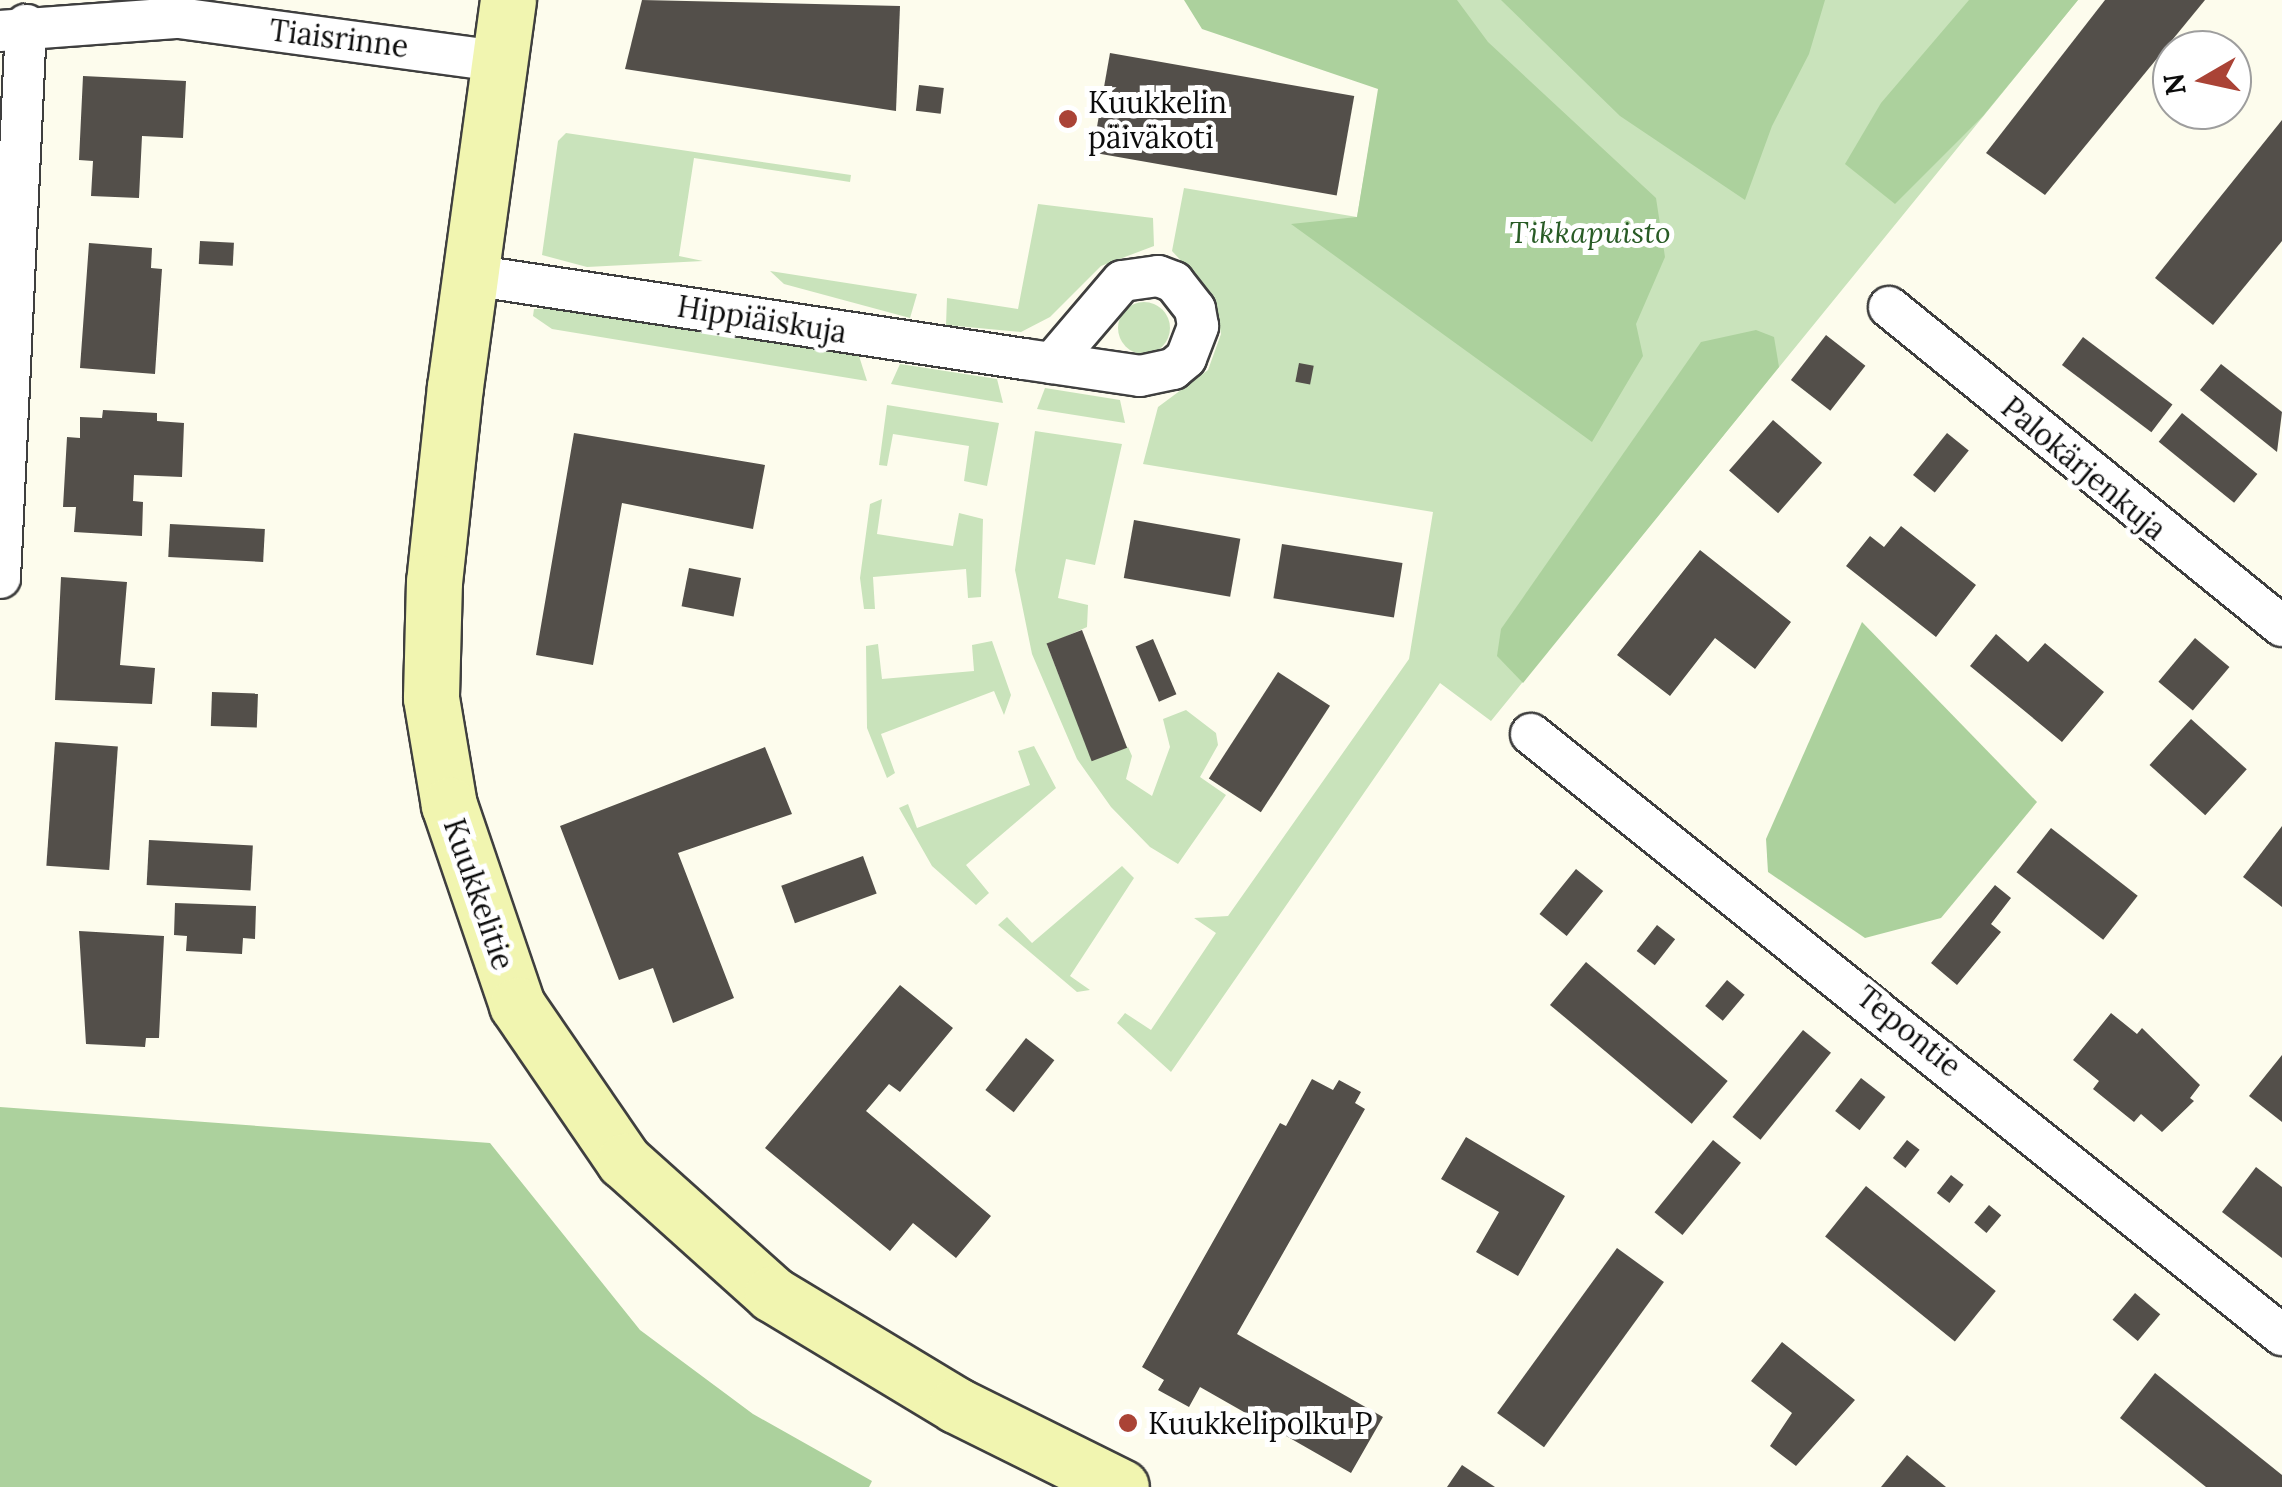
<!DOCTYPE html>
<html>
<head>
<meta charset="utf-8">
<style>
	body { margin:0 }
	#map { position:relative; width:2282px; height:1487px; overflow:hidden; background:#fdfced; font-family:Lora,serif }
	div>[style] { position:absolute }
	.green>* { inset:0; background:#c9e3bb }
	.round { border-radius:50% }
	.forest>* { inset:0; background:#acd19d }
	.building>* { inset:0; background:#534f4a; transform-origin:0 0 }
	.roads { filter:drop-shadow(2px 0 #3f3f3f) drop-shadow(-2px 0 #3f3f3f) drop-shadow(0 2px #3f3f3f) drop-shadow(0 -2px #3f3f3f) }
	.street>* { height:40px; margin:-20px; padding:0 20px; transform-origin:20px; border-radius:20px; background:#fff }
	.secondary>* { height:55px; margin:-27.5px; padding:0 27.5px; transform-origin:27.5px; border-radius:27.5px; background:#f1f5b0 }
	.dots>* { width:28px; height:28px; translate:-50% -50%; box-sizing:border-box; border:5px solid #fff; border-radius:50% }
	span { translate:-50% -50%; white-space:nowrap; text-align:center; line-height:1.15; -webkit-text-stroke:10px #fff; paint-order:stroke }
	.street-label { font-size:30px; color:#0c0c0c }
	.poi-label { font-size:30px; color:#0c0c0c }
	.left { translate:0 -50%; text-align:left }
	.park-label { font-size:30px; color:#285b25; font-style:italic }
	.north { position:absolute; left:2152px; top:30px; width:100px; height:100px; box-sizing:border-box; background:#fff; border:2px solid #9e9e9e; border-radius:50%; rotate:261deg; font-size:28px; font-weight:700; line-height:40px; text-align:center; color:#0c0c0c }
	.north::after { content:''; display:block; margin:auto; width:35px; height:45px; background:#aa4336; clip-path:polygon(50% 0,100% 100%,50% 72%,0 100%) }
</style>
</head>
<body>
<div id="map">
	<div class="green">
		<i style="clip-path:polygon(1394px 0,2078px 0,1491px 721px,1440px 683px,1171px 1072px,1117px 1023px,1125px 1013px,1151px 1030px,1216px 933px,1194px 918px,1228px 916px,1409px 659px,1433px 512px,1143px 464px,1158px 407px,1208px 370px,1221px 334px,1214px 296px,1172px 251px,1184px 188px,1357px 217px)"></i>
		<i style="clip-path:polygon(566px 133px,851px 175px,850px 182px,694px 158px,679px 256px,703px 261px,587px 267px,542px 255px,558px 141px)"></i>
		<i style="clip-path:polygon(1038px 204px,1153px 218px,1154px 246px,1101px 266px,1050px 317px,1021px 332px,946px 325px,947px 298px,1018px 309px)"></i>
		<i style="clip-path:polygon(770px 271px,917px 294px,910px 318px,784px 284px)"></i>
		<i class="round" style="left:1118px;top:302px;width:52px;height:52px"></i>
		<i style="clip-path:polygon(567px 308px,859px 356px,867px 381px,552px 329px,533px 316px,534px 309px)"></i>
		<i style="clip-path:polygon(900px 364px,997px 379px,1003px 403px,891px 384px)"></i>
		<i style="clip-path:polygon(1045px 388px,1120px 400px,1125px 423px,1037px 409px)"></i>
		<i style="clip-path:polygon(887px 405px,999px 423px,987px 486px,964px 481px,969px 446px,893px 434px,887px 466px,879px 465px)"></i>
		<i style="clip-path:polygon(1035px 431px,1122px 444px,1095px 565px,1066px 559px,1058px 598px,1088px 605px,1087px 627px,1047px 645px,1092px 760px,1128px 747px,1132px 756px,1126px 779px,1152px 796px,1170px 747px,1163px 719px,1186px 710px,1216px 733px,1218px 745px,1200px 777px,1226px 795px,1178px 864px,1150px 847px,1111px 807px,1077px 759px,1032px 654px,1015px 570px)"></i>
		<i style="clip-path:polygon(882px 499px,877px 534px,953px 546px,959px 513px,983px 519px,981px 597px,968px 598px,966px 569px,873px 577px,875px 609px,864px 609px,860px 578px,870px 504px)"></i>
		<i style="clip-path:polygon(992px 641px,1011px 695px,1004px 715px,994px 691px,881px 734px,895px 773px,887px 778px,867px 728px,866px 646px,878px 644px,882px 679px,974px 671px,972px 645px)"></i>
		<i style="clip-path:polygon(1034px 746px,1056px 788px,966px 865px,989px 893px,976px 905px,932px 866px,899px 808px,908px 804px,917px 828px,1030px 785px,1018px 751px)"></i>
		<i style="clip-path:polygon(1122px 866px,1134px 878px,1070px 976px,1090px 990px,1077px 992px,998px 925px,1007px 917px,1032px 943px)"></i>
	</div>
	<div class="forest">
		<i style="clip-path:polygon(1184px 0,1457px 0,1488px 42px,1656px 198px,1665px 257px,1636px 324px,1643px 356px,1592px 442px,1291px 224px,1357px 217px,1378px 89px,1202px 29px)"></i>
		<i style="clip-path:polygon(1501px 0,1825px 0,1809px 54px,1772px 126px,1745px 200px,1620px 116px)"></i>
		<i style="clip-path:polygon(1969px 0,2078px 0,1983px 116px,1895px 204px,1845px 164px,1881px 103px)"></i>
		<i style="clip-path:polygon(1756px 330px,1774px 337px,1779px 367px,1523px 683px,1497px 656px,1501px 629px,1701px 342px)"></i>
		<i style="clip-path:polygon(1862px 622px,2037px 802px,1941px 918px,1865px 938px,1768px 872px,1766px 839px)"></i>
		<i style="clip-path:polygon(0 1107px,490px 1143px,640px 1330px,753px 1414px,872px 1481px,869px 1487px,0 1487px)"></i>
	</div>
	<div class="building">
		<i style="clip-path:polygon(642px 0,900px 6px,896px 111px,625px 69px)"></i>
		<i style="clip-path:polygon(2105px 0,2205px 0,2045px 195px,1986px 153px)"></i>
		<i style="left:1110px;top:53px;width:248px;height:101px;rotate:10deg"></i>
		<i style="clip-path:polygon(83px 76px,186px 81px,183px 138px,142px 136px,139px 198px,91px 196px,93px 161px,79px 160px)"></i>
		<i style="left:919px;top:85px;width:25px;height:26px;rotate:7deg"></i>
		<i style="clip-path:polygon(2282px 120px,2282px 241px,2213px 325px,2155px 278px)"></i>
		<i style="left:200px;top:241px;width:34px;height:23px;rotate:3deg"></i>
		<i style="clip-path:polygon(89px 243px,152px 248px,151px 268px,162px 269px,155px 374px,80px 368px)"></i>
		<i style="left:1826px;top:335px;width:50px;height:57px;rotate:38deg"></i>
		<i style="left:2083px;top:337px;width:112px;height:35px;rotate:37deg"></i>
		<i style="left:1299px;top:363px;width:15px;height:19px;rotate:11deg"></i>
		<i style="clip-path:polygon(2221px 364px,2282px 412px,2277px 452px,2200px 390px)"></i>
		<i style="clip-path:polygon(103px 410px,157px 413px,157px 421px,184px 423px,182px 477px,134px 475px,133px 501px,143px 502px,142px 536px,74px 532px,76px 507px,63px 507px,67px 437px,80px 438px,80px 417px,102px 418px)"></i>
		<i style="left:2182px;top:413px;width:97px;height:37px;rotate:39deg"></i>
		<i style="left:1773px;top:420px;width:65px;height:67px;rotate:41deg"></i>
		<i style="clip-path:polygon(574px 433px,765px 465px,753px 529px,622px 503px,593px 665px,536px 655px)"></i>
		<i style="left:1947px;top:433px;width:28px;height:54px;rotate:39deg"></i>
		<i style="left:1134px;top:520px;width:108px;height:59px;rotate:10deg"></i>
		<i style="left:170px;top:524px;width:95px;height:33px;rotate:3deg"></i>
		<i style="clip-path:polygon(1901px 526px,1976px 585px,1936px 637px,1846px 566px,1870px 536px,1884px 547px)"></i>
		<i style="left:1282px;top:544px;width:122px;height:55px;rotate:9deg"></i>
		<i style="clip-path:polygon(1700px 550px,1791px 622px,1755px 669px,1715px 638px,1670px 696px,1617px 655px)"></i>
		<i style="left:689px;top:568px;width:53px;height:39px;rotate:11deg"></i>
		<i style="clip-path:polygon(61px 577px,127px 582px,120px 665px,155px 668px,152px 704px,55px 700px)"></i>
		<i style="left:1082px;top:630px;width:126px;height:38px;rotate:69deg"></i>
		<i style="clip-path:polygon(1996px 634px,2028px 662px,2045px 643px,2104px 692px,2062px 742px,1970px 666px)"></i>
		<i style="left:2195px;top:638px;width:45px;height:57px;rotate:40deg"></i>
		<i style="left:1153px;top:639px;width:60px;height:19px;rotate:67deg"></i>
		<i style="left:1278px;top:672px;width:62px;height:127px;rotate:33deg"></i>
		<i style="left:212px;top:692px;width:46px;height:34px;rotate:2deg"></i>
		<i style="left:2191px;top:719px;width:75px;height:62px;rotate:42deg"></i>
		<i style="left:55px;top:742px;width:63px;height:124px;rotate:4deg"></i>
		<i style="clip-path:polygon(765px 747px,792px 814px,678px 853px,734px 998px,673px 1023px,653px 968px,619px 980px,560px 826px)"></i>
		<i style="clip-path:polygon(2282px 826px,2282px 907px,2243px 877px)"></i>
		<i style="left:2051px;top:828px;width:110px;height:56px;rotate:38deg"></i>
		<i style="left:149px;top:840px;width:104px;height:45px;rotate:3deg"></i>
		<i style="left:863px;top:856px;width:40px;height:87px;rotate:70deg"></i>
		<i style="left:1576px;top:869px;width:35px;height:58px;rotate:39deg"></i>
		<i style="clip-path:polygon(1995px 885px,2011px 898px,1991px 924px,2001px 932px,1957px 985px,1931px 963px)"></i>
		<i style="clip-path:polygon(175px 903px,256px 906px,255px 939px,243px 938px,242px 954px,186px 951px,187px 936px,174px 935px)"></i>
		<i style="left:1657px;top:925px;width:23px;height:33px;rotate:38deg"></i>
		<i style="clip-path:polygon(79px 931px,164px 936px,159px 1038px,146px 1038px,145px 1047px,86px 1044px)"></i>
		<i style="left:1586px;top:962px;width:185px;height:56px;rotate:40deg"></i>
		<i style="left:1727px;top:980px;width:23px;height:34px;rotate:40deg"></i>
		<i style="clip-path:polygon(900px 985px,953px 1028px,900px 1092px,889px 1084px,866px 1111px,991px 1216px,956px 1258px,913px 1223px,890px 1251px,765px 1148px)"></i>
		<i style="clip-path:polygon(2111px 1013px,2137px 1034px,2142px 1028px,2200px 1085px,2190px 1098px,2194px 1101px,2162px 1132px,2141px 1114px,2134px 1122px,2093px 1089px,2099px 1081px,2073px 1060px)"></i>
		<i style="left:1803px;top:1030px;width:36px;height:112px;rotate:39deg"></i>
		<i style="left:1026px;top:1038px;width:36px;height:66px;rotate:38deg"></i>
		<i style="clip-path:polygon(2282px 1055px,2282px 1122px,2249px 1096px)"></i>
		<i style="left:1861px;top:1078px;width:31px;height:42px;rotate:38deg"></i>
		<i style="clip-path:polygon(1312px 1079px,1333px 1090px,1339px 1080px,1361px 1092px,1355px 1103px,1365px 1109px,1237px 1334px,1383px 1417px,1351px 1473px,1200px 1387px,1189px 1407px,1158px 1390px,1164px 1380px,1142px 1367px,1280px 1123px,1286px 1126px)"></i>
		<i style="clip-path:polygon(1466px 1137px,1565px 1196px,1518px 1276px,1476px 1252px,1499px 1212px,1441px 1179px)"></i>
		<i style="left:1713px;top:1140px;width:36px;height:93px;rotate:39deg"></i>
		<i style="left:1907px;top:1140px;width:16px;height:23px;rotate:38deg"></i>
		<i style="clip-path:polygon(2256px 1167px,2282px 1187px,2282px 1258px,2222px 1212px)"></i>
		<i style="left:1951px;top:1175px;width:16px;height:23px;rotate:38deg"></i>
		<i style="left:1866px;top:1186px;width:167px;height:65px;rotate:39deg"></i>
		<i style="left:1989px;top:1205px;width:16px;height:23px;rotate:40deg"></i>
		<i style="left:1617px;top:1248px;width:58px;height:204px;rotate:36deg"></i>
		<i style="left:2135px;top:1293px;width:33px;height:35px;rotate:40deg"></i>
		<i style="clip-path:polygon(1782px 1342px,1855px 1400px,1796px 1466px,1770px 1446px,1792px 1413px,1751px 1381px)"></i>
		<i style="clip-path:polygon(2155px 1373px,2282px 1475px,2282px 1487px,2206px 1487px,2120px 1418px)"></i>
		<i style="clip-path:polygon(1907px 1455px,1946px 1487px,1881px 1487px)"></i>
		<i style="clip-path:polygon(1462px 1465px,1495px 1487px,1447px 1487px)"></i>
	</div>
	<div class="roads">
		<div class="street">
			<i style="left:0;top:31px;width:179px;rotate:-4.2deg"></i>
			<i style="left:179px;top:18px;width:322px;rotate:7.7deg"></i>
			<i style="left:471px;top:275px;width:559px;rotate:8.64deg"></i>
			<i style="left:1024px;top:359px;width:117px;rotate:8.3deg"></i>
			<i style="left:1140px;top:376px;width:34px;rotate:-12deg"></i>
			<i style="left:1173px;top:369px;width:17px;rotate:-40deg"></i>
			<i style="left:1186px;top:358px;width:34px;rotate:-69deg"></i>
			<i style="left:1198px;top:326px;width:17px;rotate:-100deg"></i>
			<i style="left:1195px;top:309px;width:34px;rotate:-128deg"></i>
			<i style="left:1174px;top:282px;width:17px;rotate:-159deg"></i>
			<i style="left:1158px;top:276px;width:36px;rotate:172deg"></i>
			<i style="left:1122px;top:281px;width:108px;rotate:130.5deg"></i>
			<i style="left:1889px;top:307px;width:506px;rotate:39.07deg"></i>
			<i style="left:0;top:578px;width:554px;rotate:-87.31deg"></i>
			<i style="left:1531px;top:734px;width:962px;rotate:38.67deg"></i>
		</div>
		<div class="secondary">
			<i style="left:508px;top:0;width:390px;rotate:97.8deg"></i>
			<i style="left:455px;top:386px;width:196px;rotate:96.1deg"></i>
			<i style="left:434px;top:581px;width:117px;rotate:91.5deg"></i>
			<i style="left:431px;top:698px;width:109px;rotate:80.5deg"></i>
			<i style="left:449px;top:805px;width:211px;rotate:71.2deg"></i>
			<i style="left:517px;top:1005px;width:189px;rotate:55.6deg"></i>
			<i style="left:624px;top:1161px;width:199px;rotate:41.9deg"></i>
			<i style="left:772px;top:1294px;width:215px;rotate:31.1deg"></i>
			<i style="left:956px;top:1405px;width:184px;rotate:26.4deg"></i>
		</div>
	</div>
	<div class="dots">
		<i style="left:1068px;top:119px;background:#aa4336"></i>
		<i style="left:1128px;top:1423px;background:#aa4336"></i>
	</div>
	<div class="street-label">
		<span style="left:339px;top:38px;rotate:7deg">Tiaisrinne</span>
		<span style="left:762px;top:319px;rotate:9deg">Hippiäiskuja</span>
		<span style="left:2084px;top:468px;rotate:40deg">Palokärjenkuja</span>
		<span style="left:479px;top:894px;rotate:71deg">Kuukkelitie</span>
		<span style="left:1909px;top:1031px;rotate:39deg">Tepontie</span>
	</div>
	<div class="poi-label">
		<span class="left" style="left:1088px;top:119px">Kuukkelin<br>päiväkoti</span>
		<span class="left" style="left:1148px;top:1423px">Kuukkelipolku P</span>
	</div>
	<div class="park-label">
		<span style="left:1590px;top:232px">Tikkapuisto</span>
	</div>
	<div class="north">N</div>
</div>
</body>
</html>
